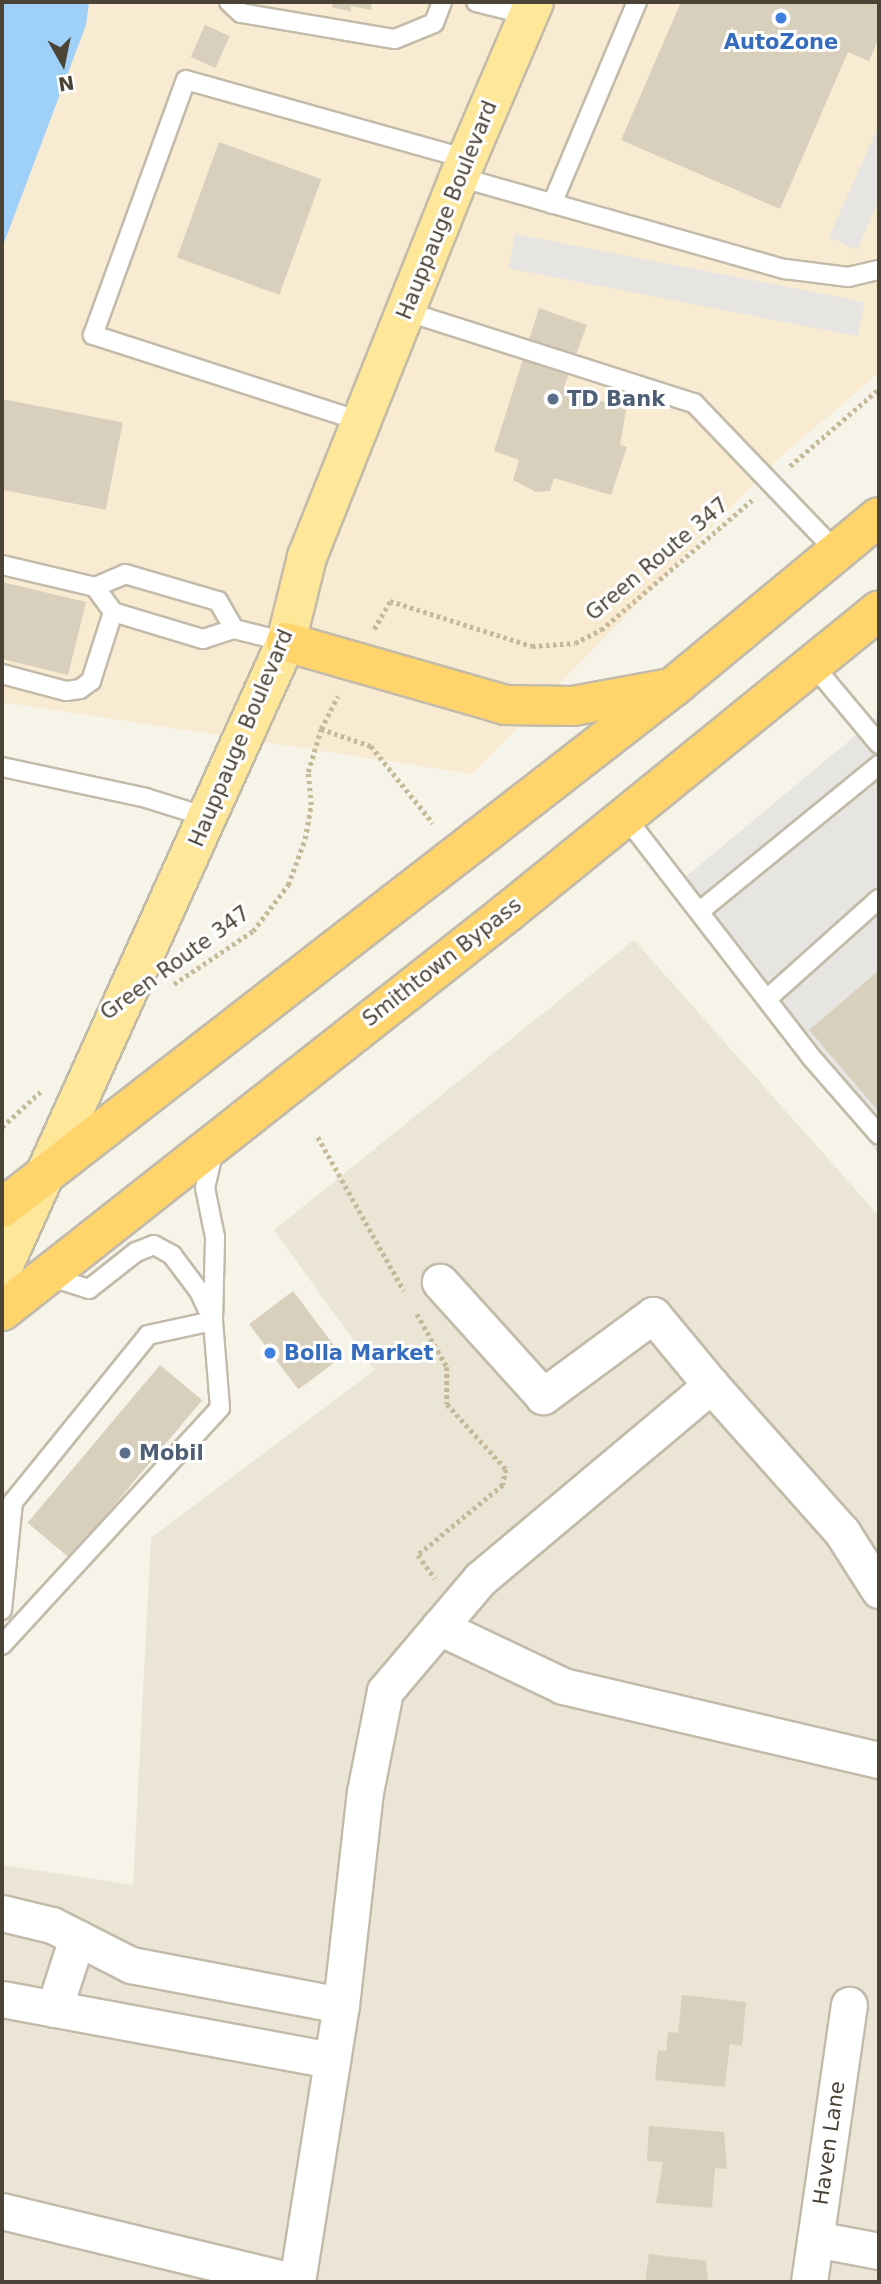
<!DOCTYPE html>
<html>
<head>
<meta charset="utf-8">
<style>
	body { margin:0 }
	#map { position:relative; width:881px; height:2284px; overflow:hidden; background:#f6f3e9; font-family:"DejaVu Sans",sans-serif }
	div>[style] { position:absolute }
	.residential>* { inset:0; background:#ebe5d6 }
	.commercial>* { inset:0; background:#f9ebd2 }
	.parking>* { inset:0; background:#e7e5e1; transform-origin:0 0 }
	.water>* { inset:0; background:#9fd0f8 }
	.building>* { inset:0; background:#d9cfbd; transform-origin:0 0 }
	.path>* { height:4.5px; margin-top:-2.25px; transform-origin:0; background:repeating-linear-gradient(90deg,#c6b999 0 3.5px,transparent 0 7px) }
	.roads { filter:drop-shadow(2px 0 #c3bbaa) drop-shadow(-2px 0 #c3bbaa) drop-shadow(0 2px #c3bbaa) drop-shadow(0 -2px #c3bbaa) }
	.lane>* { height:18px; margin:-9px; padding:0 9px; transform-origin:9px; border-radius:9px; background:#fff }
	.street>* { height:35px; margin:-17.5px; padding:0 17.5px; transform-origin:17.5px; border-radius:17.5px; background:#fff }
	.primary>* { height:38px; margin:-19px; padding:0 19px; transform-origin:19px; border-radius:19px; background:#ffe799 }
	.highway>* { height:38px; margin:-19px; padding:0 19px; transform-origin:19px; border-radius:19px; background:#ffd56b }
	.dots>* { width:19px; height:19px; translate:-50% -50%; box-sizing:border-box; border:4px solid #fff; border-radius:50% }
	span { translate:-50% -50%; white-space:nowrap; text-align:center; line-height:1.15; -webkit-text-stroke:6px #fff; paint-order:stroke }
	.shop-label { font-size:21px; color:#366cbe; font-weight:700 }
	.left { translate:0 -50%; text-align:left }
	.street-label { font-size:21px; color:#4b4436 }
	.service-label { font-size:21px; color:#4e5e75; font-weight:700 }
	.frame { position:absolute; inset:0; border:4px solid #4b4436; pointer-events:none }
	.north { position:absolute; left:28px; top:28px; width:70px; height:70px; -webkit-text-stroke:5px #fff; paint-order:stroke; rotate:171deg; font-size:19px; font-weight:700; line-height:28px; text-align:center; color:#4b4436 }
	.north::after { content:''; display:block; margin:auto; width:24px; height:32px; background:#4b4436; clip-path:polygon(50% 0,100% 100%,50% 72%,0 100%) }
</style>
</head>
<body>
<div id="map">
	<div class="residential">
		<i style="clip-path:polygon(634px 940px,879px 1216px,879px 2282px,2px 2282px,2px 1865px,133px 1885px,151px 1538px,375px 1370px,274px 1230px)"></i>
	</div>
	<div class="commercial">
		<i style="clip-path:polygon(2px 2px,879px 2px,879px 373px,780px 457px,472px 774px,2px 702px)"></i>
	</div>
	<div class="parking">
		<i style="clip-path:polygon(879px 125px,879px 200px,857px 250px,829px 237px)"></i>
		<i style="left:515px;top:234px;width:356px;height:35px;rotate:11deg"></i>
		<i style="clip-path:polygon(879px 716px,879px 970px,809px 1030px,879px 1112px,879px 1155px,671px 889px)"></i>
	</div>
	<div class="water">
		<i style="clip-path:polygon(2px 2px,89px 2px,86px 25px,2px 248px)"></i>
	</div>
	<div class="building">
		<i style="clip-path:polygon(331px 2px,372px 2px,371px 10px,351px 6px,351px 11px,333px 8px)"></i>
		<i style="clip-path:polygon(681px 2px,879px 2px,879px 38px,869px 61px,848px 52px,780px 209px,621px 140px)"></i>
		<i style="left:205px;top:25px;width:27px;height:35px;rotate:24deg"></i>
		<i style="left:219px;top:142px;width:109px;height:123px;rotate:20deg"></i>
		<i style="clip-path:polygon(539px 308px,587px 325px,564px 387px,626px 410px,620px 445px,627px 447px,611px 495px,554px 478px,550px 491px,536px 492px,513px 480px,519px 460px,494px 451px)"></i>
		<i style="left:2px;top:399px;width:123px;height:89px;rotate:11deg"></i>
		<i style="clip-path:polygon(2px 582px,86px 602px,68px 675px,2px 659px)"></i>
		<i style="clip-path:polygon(879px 970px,879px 1112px,809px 1030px)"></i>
		<i style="left:293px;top:1291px;width:82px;height:55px;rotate:53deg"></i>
		<i style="left:160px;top:1365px;width:55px;height:206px;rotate:40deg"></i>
		<i style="clip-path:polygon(682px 1995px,746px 2002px,742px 2046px,730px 2044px,725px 2087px,655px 2080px,658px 2050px,666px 2051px,668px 2032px,678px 2033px)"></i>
		<i style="clip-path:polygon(649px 2126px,724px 2132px,727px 2169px,715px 2168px,712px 2208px,656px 2203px,663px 2162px,647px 2161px)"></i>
		<i style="clip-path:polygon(649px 2254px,706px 2261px,708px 2282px,645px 2282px)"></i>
	</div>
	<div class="path">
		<i style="left:790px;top:466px;width:118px;rotate:-40.9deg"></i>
		<i style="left:374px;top:629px;width:32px;rotate:-60deg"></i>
		<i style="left:390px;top:601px;width:149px;rotate:17.6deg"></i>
		<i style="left:532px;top:646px;width:43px;rotate:-4deg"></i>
		<i style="left:575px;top:643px;width:29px;rotate:-27deg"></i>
		<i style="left:601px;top:630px;width:199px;rotate:-40.7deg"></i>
		<i style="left:321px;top:729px;width:53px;rotate:18.8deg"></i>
		<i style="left:371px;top:746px;width:99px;rotate:51.2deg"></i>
		<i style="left:174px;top:984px;width:95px;rotate:-33.9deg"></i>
		<i style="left:253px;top:931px;width:58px;rotate:-52.7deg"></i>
		<i style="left:288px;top:885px;width:49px;rotate:-69.7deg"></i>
		<i style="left:305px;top:839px;width:35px;rotate:-80deg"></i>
		<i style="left:311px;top:805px;width:33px;rotate:-95deg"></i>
		<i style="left:308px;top:772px;width:45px;rotate:-73.2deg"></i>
		<i style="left:321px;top:729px;width:37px;rotate:-63deg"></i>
		<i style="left:2px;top:1127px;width:52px;rotate:-42.6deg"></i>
		<i style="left:318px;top:1137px;width:176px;rotate:60.8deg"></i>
		<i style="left:417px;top:1314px;width:61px;rotate:60.5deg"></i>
		<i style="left:447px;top:1367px;width:37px;rotate:90deg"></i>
		<i style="left:447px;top:1404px;width:88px;rotate:47.8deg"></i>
		<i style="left:506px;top:1469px;width:16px;rotate:101deg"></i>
		<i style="left:503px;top:1485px;width:110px;rotate:140.5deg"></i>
		<i style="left:418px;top:1555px;width:29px;rotate:54deg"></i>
	</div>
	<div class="roads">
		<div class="lane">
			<i style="left:229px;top:2px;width:16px;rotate:43deg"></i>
			<i style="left:241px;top:13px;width:156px;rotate:9.6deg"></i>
			<i style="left:395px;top:39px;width:42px;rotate:-22.3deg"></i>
			<i style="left:434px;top:23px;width:22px;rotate:-69deg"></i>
			<i style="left:476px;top:2px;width:54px;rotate:14deg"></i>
			<i style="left:459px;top:177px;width:339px;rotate:15.8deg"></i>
			<i style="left:785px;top:269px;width:64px;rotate:7.2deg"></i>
			<i style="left:848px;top:277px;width:32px;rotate:-13deg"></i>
			<i style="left:552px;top:204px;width:219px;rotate:-67.2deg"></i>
			<i style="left:405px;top:311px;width:303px;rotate:17.7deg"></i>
			<i style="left:694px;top:403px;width:207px;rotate:46.2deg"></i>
			<i style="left:363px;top:422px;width:284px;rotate:-162.1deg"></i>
			<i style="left:93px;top:335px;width:271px;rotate:-70deg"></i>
			<i style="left:186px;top:80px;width:292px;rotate:15.7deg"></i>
			<i style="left:2px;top:565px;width:96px;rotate:13.3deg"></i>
			<i style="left:95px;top:587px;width:33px;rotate:-23deg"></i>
			<i style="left:125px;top:574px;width:97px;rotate:16.2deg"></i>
			<i style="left:218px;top:601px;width:32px;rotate:60deg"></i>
			<i style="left:95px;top:587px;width:31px;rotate:54deg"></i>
			<i style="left:113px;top:612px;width:94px;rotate:16.7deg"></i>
			<i style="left:203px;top:639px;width:33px;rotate:-18deg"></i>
			<i style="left:234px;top:629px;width:54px;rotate:14deg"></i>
			<i style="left:813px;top:665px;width:103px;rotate:50.1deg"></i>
			<i style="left:2px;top:674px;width:66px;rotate:14.9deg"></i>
			<i style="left:66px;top:691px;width:14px;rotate:-8deg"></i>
			<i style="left:80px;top:689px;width:14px;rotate:-36deg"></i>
			<i style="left:91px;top:681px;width:72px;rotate:-72.3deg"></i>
			<i style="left:2px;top:767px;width:147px;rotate:12.1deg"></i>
			<i style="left:146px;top:798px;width:67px;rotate:17.4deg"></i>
			<i style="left:624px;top:815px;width:306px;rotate:52.3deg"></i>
			<i style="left:811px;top:1057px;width:103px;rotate:48.9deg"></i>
			<i style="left:700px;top:911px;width:231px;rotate:-39.2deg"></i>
			<i style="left:767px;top:999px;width:150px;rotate:-41.8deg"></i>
			<i style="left:48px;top:1276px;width:43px;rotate:17.6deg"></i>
			<i style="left:89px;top:1289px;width:60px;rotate:-38.2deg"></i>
			<i style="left:136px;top:1252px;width:19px;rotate:-21deg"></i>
			<i style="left:154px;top:1245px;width:21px;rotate:29deg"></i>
			<i style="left:172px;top:1255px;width:45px;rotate:53.1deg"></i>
			<i style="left:199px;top:1291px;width:26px;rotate:65deg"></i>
			<i style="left:2px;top:1610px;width:109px;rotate:-84.2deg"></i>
			<i style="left:13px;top:1502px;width:215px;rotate:-51deg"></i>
			<i style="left:148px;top:1335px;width:66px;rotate:-12.2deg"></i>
			<i style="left:2px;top:1645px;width:322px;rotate:-47.4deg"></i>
			<i style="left:220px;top:1408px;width:87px;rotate:-94.6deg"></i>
			<i style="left:213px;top:1321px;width:84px;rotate:-88.6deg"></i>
			<i style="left:215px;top:1237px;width:50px;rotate:-101.5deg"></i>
			<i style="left:205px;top:1188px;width:37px;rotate:-77deg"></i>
		</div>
		<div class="street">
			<i style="left:711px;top:1385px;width:197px;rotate:48.3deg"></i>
			<i style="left:842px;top:1532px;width:69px;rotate:57.5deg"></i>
			<i style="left:439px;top:1627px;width:137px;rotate:25.4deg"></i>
			<i style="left:563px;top:1686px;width:325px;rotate:13.2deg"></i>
			<i style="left:2px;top:1913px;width:51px;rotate:13.5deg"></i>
			<i style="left:52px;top:1925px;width:89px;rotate:26.9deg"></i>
			<i style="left:131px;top:1965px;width:214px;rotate:10.8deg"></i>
			<i style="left:2px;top:1999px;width:336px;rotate:10.5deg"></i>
			<i style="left:54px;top:2009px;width:75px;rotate:-72.1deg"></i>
			<i style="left:2px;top:2211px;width:302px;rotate:13.6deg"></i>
			<i style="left:815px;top:2239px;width:65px;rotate:10.6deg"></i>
			<i style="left:297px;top:2282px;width:280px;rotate:-81deg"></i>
			<i style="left:341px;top:2005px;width:214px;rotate:-83.6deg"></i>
			<i style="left:365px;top:1792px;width:103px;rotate:-78.8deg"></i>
			<i style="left:385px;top:1691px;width:147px;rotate:-49.7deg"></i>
			<i style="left:480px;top:1579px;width:302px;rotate:-40deg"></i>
			<i style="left:711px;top:1385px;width:91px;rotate:-129.6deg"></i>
			<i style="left:653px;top:1315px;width:137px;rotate:143.6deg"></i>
			<i style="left:543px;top:1396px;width:154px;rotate:-132.1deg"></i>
			<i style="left:809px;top:2282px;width:280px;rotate:-81.8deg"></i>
		</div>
		<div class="primary">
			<i style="left:2px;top:1269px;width:688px;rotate:-65.63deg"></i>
			<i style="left:286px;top:642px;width:88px;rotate:-76.1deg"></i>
			<i style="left:307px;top:557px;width:409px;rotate:-68.2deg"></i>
			<i style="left:459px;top:177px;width:190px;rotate:-66.8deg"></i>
		</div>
		<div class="highway">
			<i style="left:286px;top:642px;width:229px;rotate:16deg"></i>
			<i style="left:506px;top:705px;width:67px;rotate:0.9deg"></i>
			<i style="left:573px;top:706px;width:94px;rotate:-10.5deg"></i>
			<i style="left:2px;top:1208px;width:848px;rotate:-37.82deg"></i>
			<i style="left:672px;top:688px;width:268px;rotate:-39.6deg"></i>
			<i style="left:2px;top:1311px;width:644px;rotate:-38.26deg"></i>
			<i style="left:508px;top:912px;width:478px;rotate:-39.1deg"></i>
		</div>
	</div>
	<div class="dots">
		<i style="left:781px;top:18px;background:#3f7fe0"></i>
		<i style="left:553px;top:399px;background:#5c6f8a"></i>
		<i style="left:270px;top:1353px;background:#3f7fe0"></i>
		<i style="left:125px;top:1453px;background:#5c6f8a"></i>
	</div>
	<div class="shop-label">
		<span style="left:781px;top:42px">AutoZone</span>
		<span class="left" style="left:284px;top:1353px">Bolla Market</span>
	</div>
	<div class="street-label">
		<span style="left:447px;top:210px;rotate:-68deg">Hauppauge Boulevard</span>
		<span style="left:657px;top:559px;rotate:-40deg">Green Route 347</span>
		<span style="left:241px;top:738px;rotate:-67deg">Hauppauge Boulevard</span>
		<span style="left:442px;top:962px;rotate:-38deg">Smithtown Bypass</span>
		<span style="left:175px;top:963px;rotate:-36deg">Green Route 347</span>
		<span style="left:829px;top:2143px;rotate:-82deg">Haven Lane</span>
	</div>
	<div class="service-label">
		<span class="left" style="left:567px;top:399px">TD Bank</span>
		<span class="left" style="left:139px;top:1453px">Mobil</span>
	</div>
	<div class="frame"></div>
	<div class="north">N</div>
</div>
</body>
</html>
